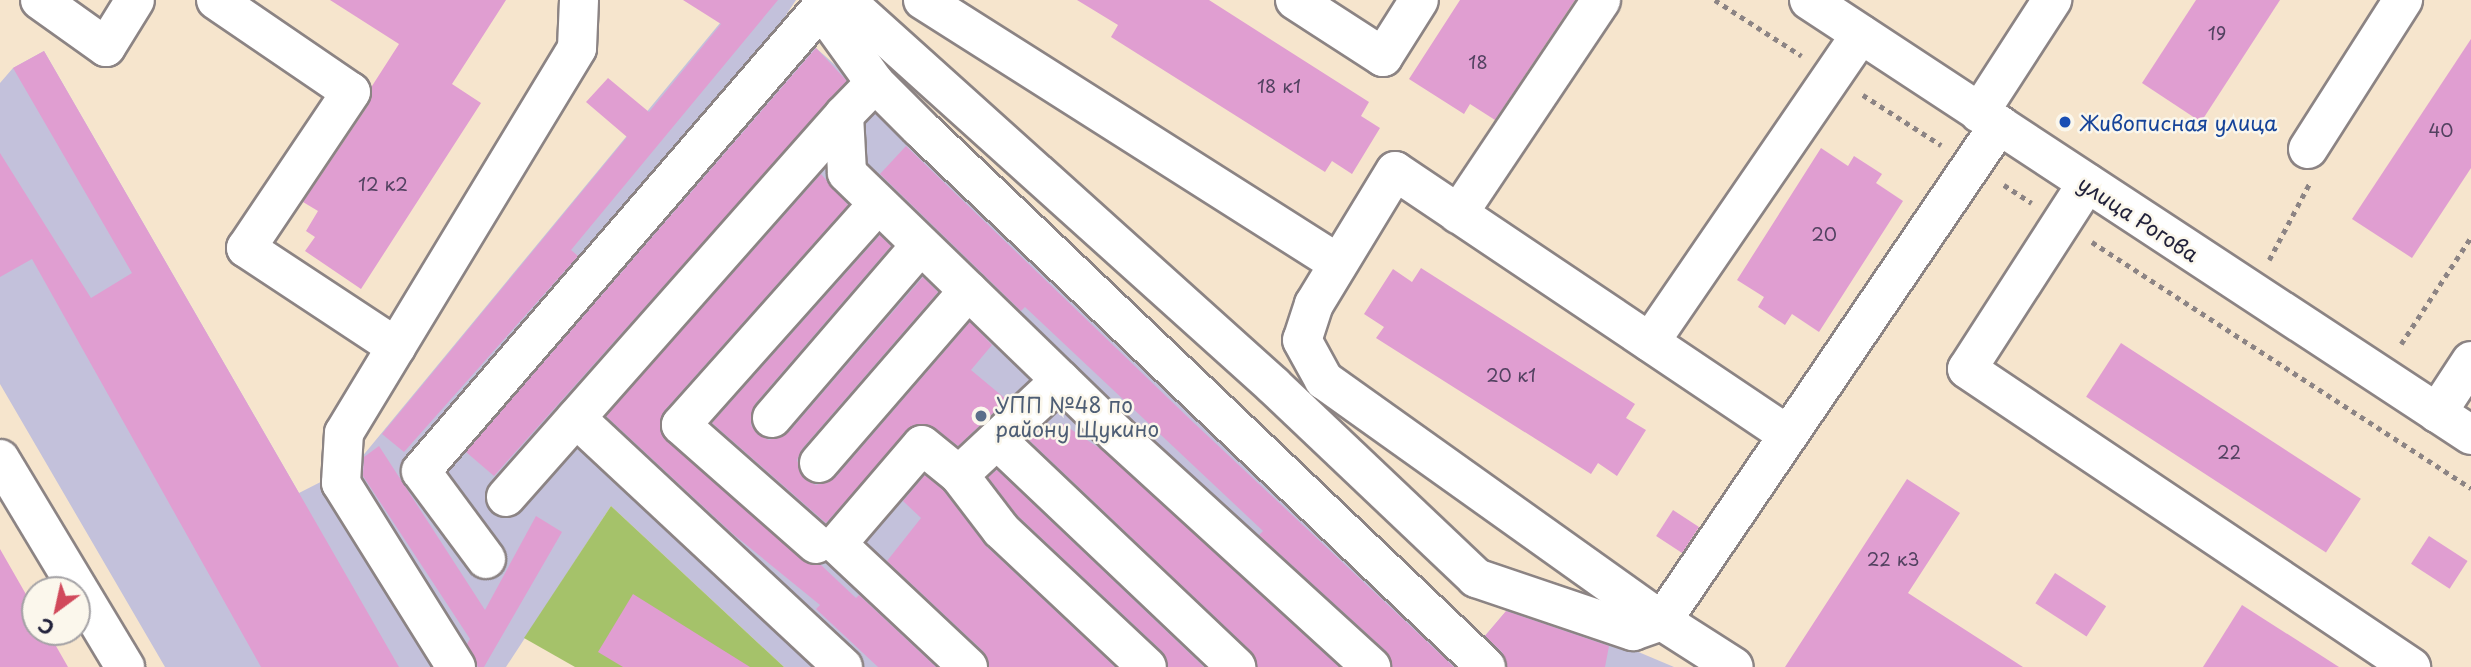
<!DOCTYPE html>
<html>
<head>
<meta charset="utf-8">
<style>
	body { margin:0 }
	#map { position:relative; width:2471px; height:667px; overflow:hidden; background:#f6e5cd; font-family:"Playpen Sans",sans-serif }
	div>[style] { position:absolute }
	.industrial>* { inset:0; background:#c3c1db }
	.green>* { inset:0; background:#a5c26a }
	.building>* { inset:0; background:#e09ed1; transform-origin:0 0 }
	.path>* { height:4.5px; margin-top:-2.25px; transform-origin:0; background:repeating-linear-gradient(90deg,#8c8484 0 5px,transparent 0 10px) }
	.roads { filter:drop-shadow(2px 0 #8c8484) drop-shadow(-2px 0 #8c8484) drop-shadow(0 2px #8c8484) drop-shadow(0 -2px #8c8484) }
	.minor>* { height:38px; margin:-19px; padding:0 19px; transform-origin:19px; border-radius:19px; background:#fff }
	.dots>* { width:19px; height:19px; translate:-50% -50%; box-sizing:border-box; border:4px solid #fbf7ec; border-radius:50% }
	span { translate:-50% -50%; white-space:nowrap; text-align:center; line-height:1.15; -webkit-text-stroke:5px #fbf7ec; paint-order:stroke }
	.number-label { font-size:18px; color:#524160 }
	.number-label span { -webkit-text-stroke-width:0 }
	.transit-label { font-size:21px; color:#164399 }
	.left { translate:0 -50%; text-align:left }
	.street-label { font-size:21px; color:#22223b }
	.service-label { font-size:21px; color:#4e5e75 }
	.north { position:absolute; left:21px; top:576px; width:70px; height:70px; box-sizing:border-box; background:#fbf7ec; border:2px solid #a4a2a5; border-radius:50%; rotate:213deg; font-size:19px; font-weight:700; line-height:28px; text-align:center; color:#22223b }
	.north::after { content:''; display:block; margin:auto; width:24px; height:32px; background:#d1495b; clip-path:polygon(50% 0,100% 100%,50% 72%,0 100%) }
</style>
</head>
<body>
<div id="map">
	<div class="industrial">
		<i style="clip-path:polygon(739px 0,796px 0,786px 15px,816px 48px,1483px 638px,1509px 608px,1610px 640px,1674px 667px,784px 667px,611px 506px,506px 667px,165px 667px,0 384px,0 83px,13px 68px,44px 51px,299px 493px,356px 464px)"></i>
	</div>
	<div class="green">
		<i style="clip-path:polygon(611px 506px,784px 667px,575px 667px,524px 638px)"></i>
	</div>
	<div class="building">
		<i style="clip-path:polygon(330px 0,506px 0,452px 84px,481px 103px,361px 289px,305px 251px,315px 237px,306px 231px,318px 211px,303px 202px,369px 104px,372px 86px,399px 44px)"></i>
		<i style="clip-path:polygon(683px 0,778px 0,571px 250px,578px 256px,404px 452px,382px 434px,627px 137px,586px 102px,608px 78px,649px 112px,721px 24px)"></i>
		<i style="clip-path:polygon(1077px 0,1209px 0,1369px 102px,1361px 116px,1380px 128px,1352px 174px,1332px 161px,1325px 172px,1111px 37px,1118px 25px)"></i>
		<i style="clip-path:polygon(1460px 0,1575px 0,1495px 120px,1470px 104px,1464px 114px,1409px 79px)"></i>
		<i style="clip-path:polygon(2196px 0,2280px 0,2201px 122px,2142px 83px)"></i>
		<i style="clip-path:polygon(2471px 39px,2471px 168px,2412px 258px,2352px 219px)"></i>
		<i style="clip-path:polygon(816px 48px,847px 81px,494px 476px,466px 452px)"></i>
		<i style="clip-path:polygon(44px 51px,299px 493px,399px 667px,261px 667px,32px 259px,0 277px,0 153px,91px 298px,132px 273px,13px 68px)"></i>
		<i style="clip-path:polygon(906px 146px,1194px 423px,1454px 667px,1392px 667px,1386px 651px,1259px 535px,1263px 531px,1025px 307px,1021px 311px,880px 174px)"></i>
		<i style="clip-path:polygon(1821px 148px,1848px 166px,1854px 156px,1882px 174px,1876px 183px,1903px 201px,1819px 332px,1792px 314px,1785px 325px,1758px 307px,1764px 297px,1737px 280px)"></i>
		<i style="clip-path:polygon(821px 174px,848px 205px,665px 410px,660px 431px,802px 560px,821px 565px,856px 598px,859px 595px,936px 667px,878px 667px,816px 609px,820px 605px,733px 534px,606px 416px)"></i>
		<i style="clip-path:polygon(880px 235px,891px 246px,755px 404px,751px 425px,757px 434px,769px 440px,789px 432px,923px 277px,938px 292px,802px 449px,797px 460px,804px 479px,816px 485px,836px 477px,970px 322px,992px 345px,971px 370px,1007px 400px,958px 446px,935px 428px,914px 425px,826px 523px,712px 423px)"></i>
		<i style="clip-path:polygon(1421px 268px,1635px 404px,1626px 418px,1646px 430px,1617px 476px,1598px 463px,1591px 474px,1376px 338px,1384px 327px,1364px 314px,1393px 269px,1412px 282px)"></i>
		<i style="left:2121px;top:343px;width:286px;height:64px;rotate:33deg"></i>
		<i style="clip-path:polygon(1063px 424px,1102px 450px,1339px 667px,1257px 667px,1251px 651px,1029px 440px,1041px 428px,1053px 438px)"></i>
		<i style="clip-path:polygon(379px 446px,485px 610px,536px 516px,562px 532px,484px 667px,478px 667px,467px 644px,470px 639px,363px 476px,364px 457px)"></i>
		<i style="clip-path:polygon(997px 470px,1204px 667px,1168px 667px,1162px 651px,1017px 515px,988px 477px)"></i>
		<i style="clip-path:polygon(925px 475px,943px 490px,986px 546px,1115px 667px,989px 667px,983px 651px,887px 561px,921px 518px,903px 501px)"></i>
		<i style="clip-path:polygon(1907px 479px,1960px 513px,1908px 593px,2023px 667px,1785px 667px)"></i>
		<i style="left:1673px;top:510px;width:31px;height:31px;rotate:33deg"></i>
		<i style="left:2429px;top:536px;width:46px;height:33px;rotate:33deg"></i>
		<i style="clip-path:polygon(0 549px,35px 610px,35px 632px,48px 632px,68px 667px,0 667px)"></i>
		<i style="left:2055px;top:573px;width:61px;height:36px;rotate:33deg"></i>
		<i style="clip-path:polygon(633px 594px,750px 667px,623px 667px,598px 652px)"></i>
		<i style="clip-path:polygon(2242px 605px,2339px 667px,2203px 667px)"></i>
		<i style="clip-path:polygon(1506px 611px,1609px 646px,1605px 667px,1507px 667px,1502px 652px,1485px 636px)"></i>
	</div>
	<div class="path">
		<i style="left:1715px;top:0;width:103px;rotate:32.8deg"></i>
		<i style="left:1863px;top:95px;width:93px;rotate:32.7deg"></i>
		<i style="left:2004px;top:185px;width:33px;rotate:33deg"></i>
		<i style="left:2092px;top:242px;width:452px;rotate:33deg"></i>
		<i style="left:2269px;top:260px;width:86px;rotate:-62.2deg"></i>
		<i style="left:2401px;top:344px;width:128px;rotate:-56.8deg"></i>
	</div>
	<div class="roads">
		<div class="minor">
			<i style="left:40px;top:0;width:81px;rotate:35.5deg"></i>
			<i style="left:106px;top:47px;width:55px;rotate:-58.3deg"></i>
			<i style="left:216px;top:0;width:163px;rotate:34.3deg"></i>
			<i style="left:351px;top:92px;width:188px;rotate:123.9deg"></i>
			<i style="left:246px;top:248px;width:180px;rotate:33.4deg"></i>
			<i style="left:845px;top:0;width:577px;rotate:41.98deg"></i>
			<i style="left:1274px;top:386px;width:279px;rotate:43.5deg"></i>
			<i style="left:1476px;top:578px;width:166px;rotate:18.7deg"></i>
			<i style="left:1633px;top:631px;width:31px;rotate:-19deg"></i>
			<i style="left:1662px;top:621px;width:85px;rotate:32.6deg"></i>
			<i style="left:923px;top:0;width:490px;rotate:32.4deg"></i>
			<i style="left:1295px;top:0;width:105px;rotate:32.9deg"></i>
			<i style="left:1383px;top:57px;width:67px;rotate:-57.7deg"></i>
			<i style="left:1809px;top:0;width:792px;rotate:33.31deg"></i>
			<i style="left:821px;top:8px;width:92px;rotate:54.2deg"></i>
			<i style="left:875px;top:83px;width:65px;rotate:45deg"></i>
			<i style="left:921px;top:129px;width:780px;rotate:43.6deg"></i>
			<i style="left:875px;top:83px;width:45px;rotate:134.1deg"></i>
			<i style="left:844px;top:115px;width:58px;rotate:87deg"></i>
			<i style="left:847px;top:173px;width:373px;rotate:44.1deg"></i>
			<i style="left:1115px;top:433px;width:347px;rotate:42.4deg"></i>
			<i style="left:1979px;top:113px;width:135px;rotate:-57.1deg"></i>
			<i style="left:2308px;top:149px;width:177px;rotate:-57.5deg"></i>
			<i style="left:2087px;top:183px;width:221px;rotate:122.8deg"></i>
			<i style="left:1967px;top:369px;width:535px;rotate:33.87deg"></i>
			<i style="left:1458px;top:214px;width:257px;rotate:-56.2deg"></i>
			<i style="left:1650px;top:342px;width:373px;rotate:-55.6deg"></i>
			<i style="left:2437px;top:413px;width:62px;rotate:-56.8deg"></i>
			<i style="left:576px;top:418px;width:365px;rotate:43deg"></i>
			<i style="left:772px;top:418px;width:228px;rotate:-49.3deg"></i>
			<i style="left:1788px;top:435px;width:473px;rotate:-146.1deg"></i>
			<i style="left:1395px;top:171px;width:156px;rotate:121.3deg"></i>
			<i style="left:1314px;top:304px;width:38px;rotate:108deg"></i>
			<i style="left:1302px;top:340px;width:46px;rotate:61.2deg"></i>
			<i style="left:1324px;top:380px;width:415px;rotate:35.5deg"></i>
			<i style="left:1662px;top:621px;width:600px;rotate:-55.81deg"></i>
			<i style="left:997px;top:440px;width:330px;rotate:43.5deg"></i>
			<i style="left:0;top:459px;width:243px;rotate:59deg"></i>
			<i style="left:819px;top:463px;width:228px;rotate:-49.1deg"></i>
			<i style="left:959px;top:475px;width:69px;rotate:52.6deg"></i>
			<i style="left:1001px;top:530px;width:200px;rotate:43.2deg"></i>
			<i style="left:506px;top:497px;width:510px;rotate:-48.5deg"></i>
			<i style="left:816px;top:544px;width:180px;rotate:-138.6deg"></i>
			<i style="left:681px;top:425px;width:296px;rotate:-48.3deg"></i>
			<i style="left:486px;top:559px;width:109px;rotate:-126.5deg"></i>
			<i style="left:421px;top:471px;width:622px;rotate:-49.17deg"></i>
			<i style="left:456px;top:667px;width:217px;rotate:-122deg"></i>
			<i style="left:341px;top:483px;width:50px;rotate:-86.6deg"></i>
			<i style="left:344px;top:433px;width:450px;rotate:-58.8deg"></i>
			<i style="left:577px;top:48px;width:48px;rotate:-87.6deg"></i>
			<i style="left:968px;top:667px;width:180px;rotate:-136.8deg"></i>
			<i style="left:837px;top:544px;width:130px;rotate:-49.4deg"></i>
			<i style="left:922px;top:445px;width:48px;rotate:39deg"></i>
			<i style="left:959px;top:475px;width:139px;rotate:-43deg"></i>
		</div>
	</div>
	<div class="dots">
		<i style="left:2065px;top:122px;background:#1a4fb4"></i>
		<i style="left:981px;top:416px;background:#5c6f8a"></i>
	</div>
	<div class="number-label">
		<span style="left:2217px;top:33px">19</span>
		<span style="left:1478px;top:62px">18</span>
		<span style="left:1279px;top:86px">18 к1</span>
		<span style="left:2441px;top:130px">40</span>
		<span style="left:383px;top:184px">12 к2</span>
		<span style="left:1824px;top:234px">20</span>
		<span style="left:1511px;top:375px">20 к1</span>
		<span style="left:2229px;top:452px">22</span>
		<span style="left:1893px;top:559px">22 к3</span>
	</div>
	<div class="transit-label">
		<span class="left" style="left:2079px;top:122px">Живописная улица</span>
	</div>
	<div class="street-label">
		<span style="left:2139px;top:218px;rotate:33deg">улица Рогова</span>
	</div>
	<div class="service-label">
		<span class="left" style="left:995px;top:416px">УПП №48 по<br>району Щукино</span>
	</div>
	<div class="north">С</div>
</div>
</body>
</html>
